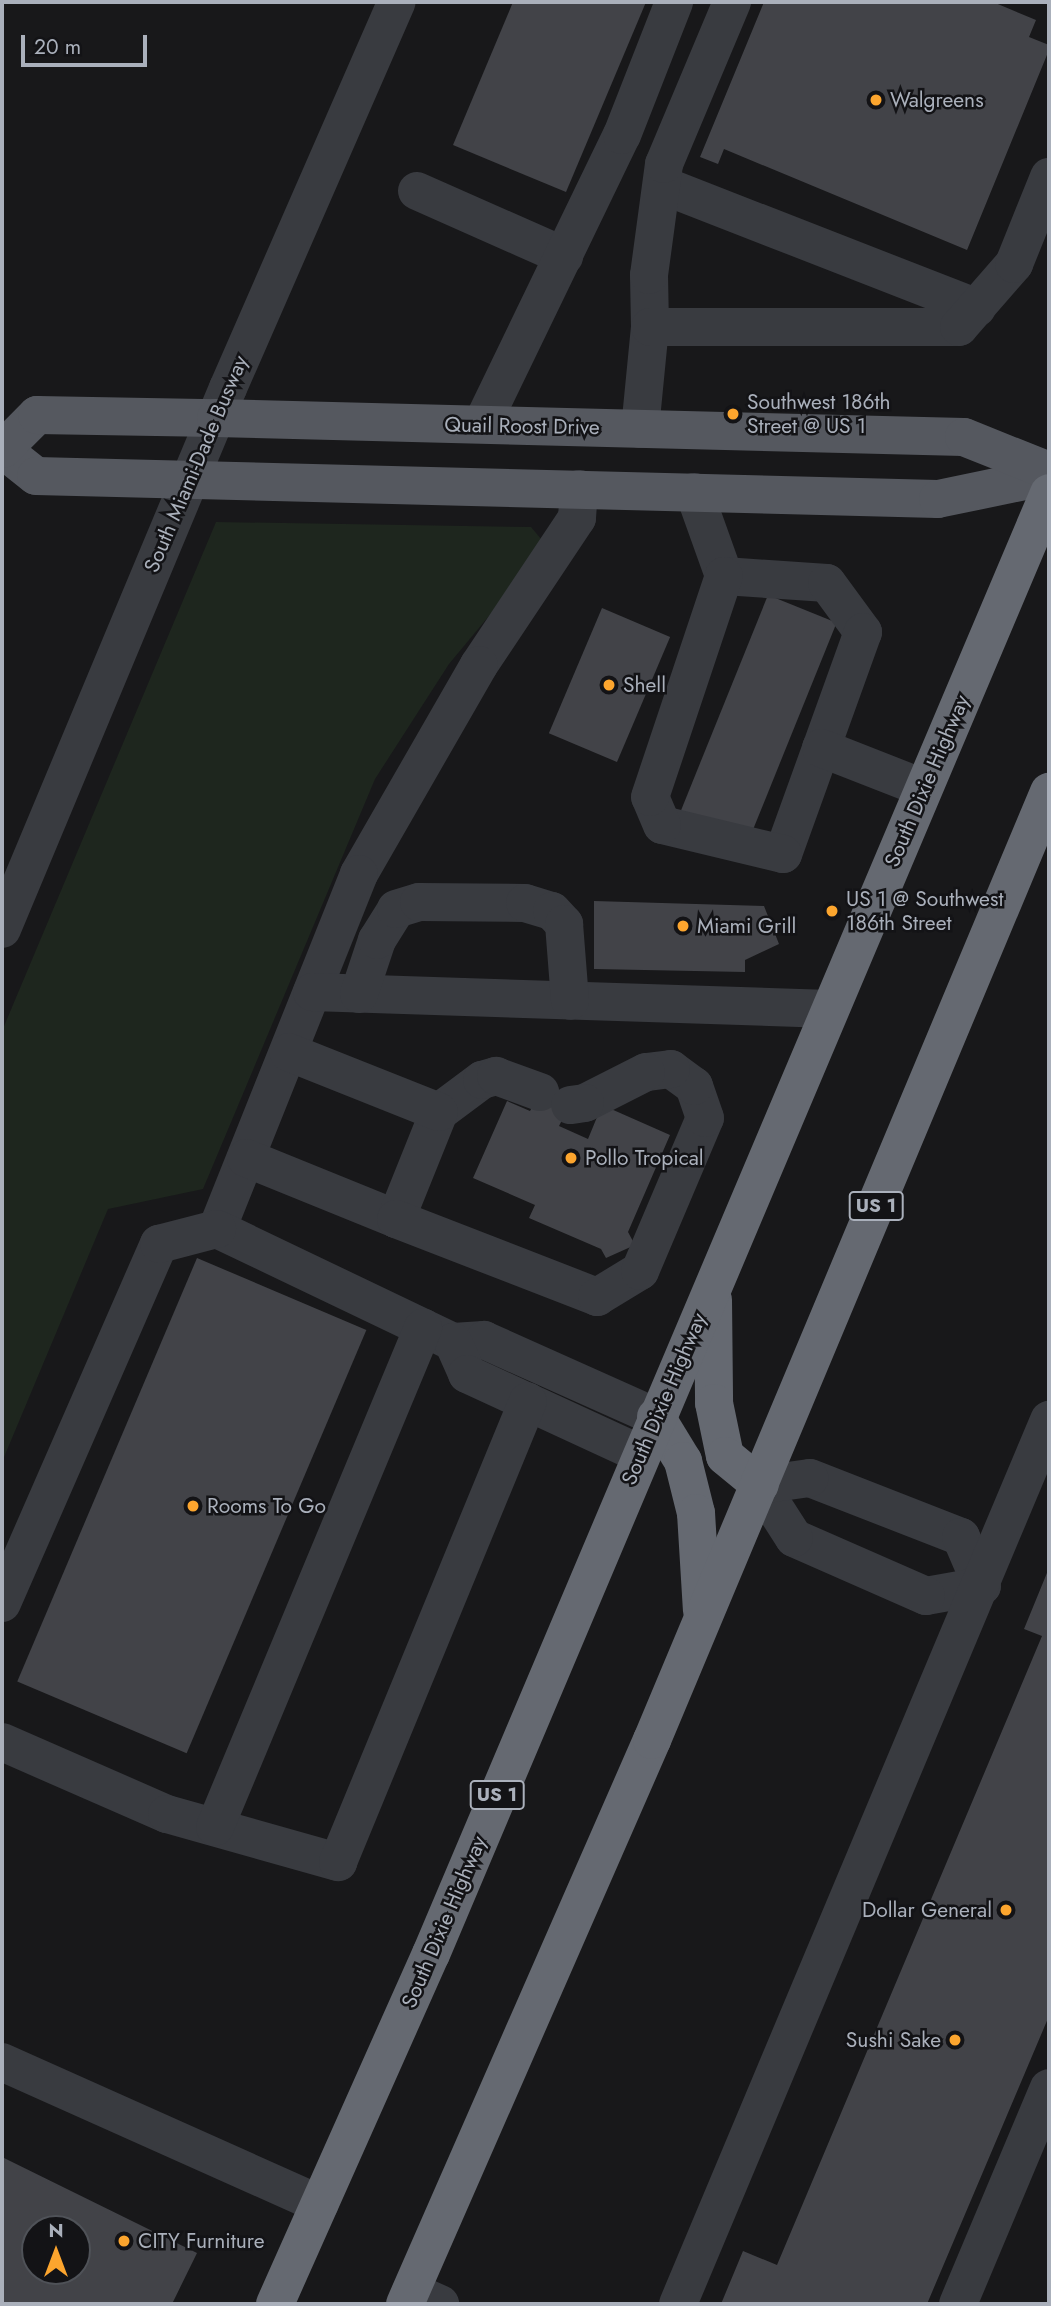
<!DOCTYPE html>
<html>
<head>
<meta charset="utf-8">
<style>
	body { margin:0 }
	#map { position:relative; width:1051px; height:2306px; overflow:hidden; background:#18181a; font-family:Jost,sans-serif }
	div>[style] { position:absolute }
	.green>* { inset:0; background:#1e261e }
	.building>* { inset:0; background:#424348; transform-origin:0 0 }
	.minor>* { height:38px; margin:-19px; padding:0 19px; transform-origin:19px; border-radius:19px; background:#393b40 }
	.major>* { height:38px; margin:-19px; padding:0 19px; transform-origin:19px; border-radius:19px; background:#55585f }
	.highway>* { height:38px; margin:-19px; padding:0 19px; transform-origin:19px; border-radius:19px; background:#656971 }
	.dots>* { width:19px; height:19px; translate:-50% -50%; box-sizing:border-box; border:4px solid #131316; border-radius:50% }
	span { translate:-50% -50%; white-space:nowrap; text-align:center; line-height:1.15; -webkit-text-stroke:5px #131316; paint-order:stroke }
	.shield-label span { padding:2px 5px; background:#131316; border:2px solid; border-radius:5px; -webkit-text-stroke-width:0 }
	.shield-label { font-size:19px; color:#aab0bb; font-weight:700 }
	.poi-label { font-size:21px; color:#aab0bb }
	.left { translate:0 -50%; text-align:left }
	.right { translate:-100% -50%; text-align:right }
	.street-label { font-size:21px; color:#aab0bb }
	.frame { position:absolute; inset:0; border:4px solid #aab0bb; pointer-events:none }
	.north { position:absolute; left:21px; top:2215px; width:70px; height:70px; box-sizing:border-box; background:#131316; border:2px solid #4f5258; border-radius:50%; rotate:0deg; font-size:19px; font-weight:700; line-height:28px; text-align:center; color:#aab0bb }
	.north::after { content:''; display:block; margin:auto; width:24px; height:32px; background:#fca52e; clip-path:polygon(50% 0,100% 100%,50% 72%,0 100%) }
	.scale { position:absolute; left:21px; top:35px; width:126px; height:32px; box-sizing:border-box; border:4px solid #aab0bb; border-top:0; padding-left:9px; font-size:21px; line-height:24px; white-space:nowrap; color:#aab0bb; -webkit-text-stroke:5px #131316; paint-order:stroke }
</style>
</head>
<body>
<div id="map">
	<div class="green">
		<i style="clip-path:polygon(216px 522px,531px 527px,547px 546px,449px 664px,375px 779px,203px 1189px,108px 1209px,2px 1462px,2px 1031px)"></i>
	</div>
	<div class="building">
		<i style="clip-path:polygon(513px 2px,646px 2px,566px 192px,453px 145px)"></i>
		<i style="clip-path:polygon(764px 2px,993px 2px,1036px 20px,1029px 37px,1049px 45px,1049px 50px,967px 250px,724px 149px,718px 164px,700px 157px)"></i>
		<i style="left:768px;top:595px;width:74px;height:235px;rotate:22deg"></i>
		<i style="left:602px;top:608px;width:74px;height:136px;rotate:23deg"></i>
		<i style="clip-path:polygon(594px 901px,764px 906px,779px 944px,745px 960px,745px 972px,594px 969px)"></i>
		<i style="clip-path:polygon(542px 1089px,572px 1100px,559px 1126px,588px 1139px,602px 1105px,670px 1135px,628px 1232px,635px 1245px,606px 1258px,601px 1249px,529px 1218px,535px 1205px,473px 1178px,507px 1101px,530px 1111px)"></i>
		<i style="left:197px;top:1258px;width:184px;height:460px;rotate:23deg"></i>
		<i style="clip-path:polygon(1049px 1568px,1049px 2016px,927px 2304px,721px 2304px,743px 2251px,777px 2265px,1042px 1636px,1024px 1629px)"></i>
		<i style="clip-path:polygon(evenodd,2px 2157px,197px 2253px,172px 2304px,2px 2304px,2px 2157px,35px 2229px,77px 2229px,77px 2271px,35px 2271px,35px 2229px)"></i>
	</div>
	<div class="minor">
		<i style="left:662px;top:185px;width:338px;rotate:21.3deg"></i>
		<i style="left:417px;top:191px;width:161px;rotate:23.9deg"></i>
		<i style="left:650px;top:327px;width:52px;rotate:-91.1deg"></i>
		<i style="left:649px;top:275px;width:112px;rotate:-82.3deg"></i>
		<i style="left:664px;top:164px;width:176px;rotate:-67.2deg"></i>
		<i style="left:482px;top:424px;width:321px;rotate:-64.2deg"></i>
		<i style="left:622px;top:135px;width:143px;rotate:-68.6deg"></i>
		<i style="left:640px;top:429px;width:102px;rotate:-84.4deg"></i>
		<i style="left:650px;top:327px;width:309px"></i>
		<i style="left:959px;top:327px;width:84px;rotate:-48.9deg"></i>
		<i style="left:1014px;top:264px;width:94px;rotate:-68.1deg"></i>
		<i style="left:579px;top:489px;width:29px;rotate:94deg"></i>
		<i style="left:577px;top:518px;width:177px;rotate:123.7deg"></i>
		<i style="left:479px;top:665px;width:241px;rotate:119.9deg"></i>
		<i style="left:359px;top:874px;width:382px;rotate:111.8deg"></i>
		<i style="left:217px;top:1229px;width:262px;rotate:25.6deg"></i>
		<i style="left:453px;top:1342px;width:31px;rotate:-4deg"></i>
		<i style="left:484px;top:1340px;width:188px;rotate:24.1deg"></i>
		<i style="left:694px;top:492px;width:89px;rotate:70.3deg"></i>
		<i style="left:724px;top:576px;width:103px;rotate:3.9deg"></i>
		<i style="left:827px;top:583px;width:61px;rotate:53.7deg"></i>
		<i style="left:863px;top:632px;width:236px;rotate:109.8deg"></i>
		<i style="left:783px;top:854px;width:124px;rotate:-166.5deg"></i>
		<i style="left:662px;top:825px;width:30px;rotate:-113deg"></i>
		<i style="left:650px;top:797px;width:233px;rotate:-71.5deg"></i>
		<i style="left:821px;top:748px;width:110px;rotate:21.4deg"></i>
		<i style="left:2px;top:929px;width:586px;rotate:-67.33deg"></i>
		<i style="left:228px;top:388px;width:421px;rotate:-66.4deg"></i>
		<i style="left:312px;top:992px;width:518px;rotate:1.88deg"></i>
		<i style="left:359px;top:994px;width:57px;rotate:-71.6deg"></i>
		<i style="left:377px;top:940px;width:36px;rotate:-58deg"></i>
		<i style="left:396px;top:909px;width:24px;rotate:-17deg"></i>
		<i style="left:419px;top:902px;width:106px;rotate:0.5deg"></i>
		<i style="left:525px;top:903px;width:28px;rotate:17deg"></i>
		<i style="left:552px;top:911px;width:18px;rotate:47deg"></i>
		<i style="left:564px;top:924px;width:77px;rotate:85.5deg"></i>
		<i style="left:439px;top:1112px;width:54px;rotate:-36.7deg"></i>
		<i style="left:482px;top:1080px;width:15px;rotate:-16deg"></i>
		<i style="left:496px;top:1076px;width:47px;rotate:20deg"></i>
		<i style="left:246px;top:1158px;width:162px;rotate:22.1deg"></i>
		<i style="left:396px;top:1219px;width:115px;rotate:-68.1deg"></i>
		<i style="left:439px;top:1112px;width:162px;rotate:-158.3deg"></i>
		<i style="left:396px;top:1219px;width:216px;rotate:21.2deg"></i>
		<i style="left:597px;top:1297px;width:50px;rotate:-31.2deg"></i>
		<i style="left:640px;top:1271px;width:166px;rotate:-67deg"></i>
		<i style="left:705px;top:1118px;width:34px;rotate:-109deg"></i>
		<i style="left:694px;top:1086px;width:29px;rotate:-144deg"></i>
		<i style="left:671px;top:1069px;width:25px;rotate:173deg"></i>
		<i style="left:646px;top:1072px;width:68px;rotate:153.1deg"></i>
		<i style="left:585px;top:1103px;width:15px;rotate:172deg"></i>
		<i style="left:453px;top:1342px;width:35px;rotate:66deg"></i>
		<i style="left:467px;top:1374px;width:191px;rotate:24.8deg"></i>
		<i style="left:810px;top:1478px;width:162px;rotate:21.3deg"></i>
		<i style="left:961px;top:1537px;width:53px;rotate:66.8deg"></i>
		<i style="left:982px;top:1586px;width:57px;rotate:169.9deg"></i>
		<i style="left:926px;top:1596px;width:144px;rotate:-156.3deg"></i>
		<i style="left:794px;top:1538px;width:63px;rotate:-122.7deg"></i>
		<i style="left:760px;top:1485px;width:50px;rotate:-8deg"></i>
		<i style="left:2px;top:1603px;width:392px;rotate:-66.4deg"></i>
		<i style="left:159px;top:1244px;width:60px;rotate:-14.5deg"></i>
		<i style="left:2px;top:1742px;width:180px;rotate:23.6deg"></i>
		<i style="left:167px;top:1814px;width:178px;rotate:15.7deg"></i>
		<i style="left:338px;top:1862px;width:498px;rotate:-67.6deg"></i>
		<i style="left:215px;top:1827px;width:541px;rotate:-67.37deg"></i>
		<i style="left:2px;top:2062px;width:348px;rotate:24.1deg"></i>
		<i style="left:411px;top:2291px;width:32px;rotate:24deg"></i>
		<i style="left:678px;top:2304px;width:959px;rotate:-67.23deg"></i>
		<i style="left:958px;top:2304px;width:234px;rotate:-67.2deg"></i>
	</div>
	<div class="major">
		<i style="left:2px;top:449px;width:43px;rotate:38.5deg"></i>
		<i style="left:36px;top:476px;width:902px;rotate:1.46deg"></i>
		<i style="left:938px;top:499px;width:113px;rotate:-11.7deg"></i>
		<i style="left:3px;top:449px;width:48px;rotate:-45deg"></i>
		<i style="left:37px;top:415px;width:179px;rotate:1deg"></i>
		<i style="left:216px;top:418px;width:748px;rotate:1.46deg"></i>
		<i style="left:964px;top:437px;width:92px;rotate:21.8deg"></i>
	</div>
	<div class="highway">
		<i style="left:713px;top:1300px;width:103px;rotate:89.4deg"></i>
		<i style="left:714px;top:1403px;width:54px;rotate:78.3deg"></i>
		<i style="left:725px;top:1456px;width:45px;rotate:39.6deg"></i>
		<i style="left:656px;top:1417px;width:52px;rotate:58.5deg"></i>
		<i style="left:683px;top:1461px;width:54px;rotate:76deg"></i>
		<i style="left:696px;top:1513px;width:97px;rotate:86.5deg"></i>
		<i style="left:275px;top:2304px;width:383px;rotate:-66deg"></i>
		<i style="left:431px;top:1954px;width:1586px;rotate:-67.07deg"></i>
		<i style="left:405px;top:2304px;width:616px;rotate:-66.35deg"></i>
		<i style="left:652px;top:1740px;width:1028px;rotate:-67.28deg"></i>
	</div>
	<div class="dots">
		<i style="left:876px;top:100px;background:#fca52e"></i>
		<i style="left:733px;top:414px;background:#fca52e"></i>
		<i style="left:609px;top:685px;background:#fca52e"></i>
		<i style="left:832px;top:911px;background:#fca52e"></i>
		<i style="left:683px;top:926px;background:#fca52e"></i>
		<i style="left:571px;top:1158px;background:#fca52e"></i>
		<i style="left:193px;top:1506px;background:#fca52e"></i>
		<i style="left:1006px;top:1910px;background:#fca52e"></i>
		<i style="left:955px;top:2040px;background:#fca52e"></i>
		<i style="left:124px;top:2241px;background:#fca52e"></i>
	</div>
	<div class="shield-label">
		<span style="left:876px;top:1206px">US 1</span>
		<span style="left:497px;top:1795px">US 1</span>
	</div>
	<div class="poi-label">
		<span class="left" style="left:890px;top:100px">Walgreens</span>
		<span class="left" style="left:747px;top:414px">Southwest 186th<br>Street @ US 1</span>
		<span class="left" style="left:623px;top:685px">Shell</span>
		<span class="left" style="left:846px;top:911px">US 1 @ Southwest<br>186th Street</span>
		<span class="left" style="left:697px;top:926px">Miami Grill</span>
		<span class="left" style="left:585px;top:1158px">Pollo Tropical</span>
		<span class="left" style="left:207px;top:1506px">Rooms To Go</span>
		<span class="right" style="left:992px;top:1910px">Dollar General</span>
		<span class="right" style="left:941px;top:2040px">Sushi Sake</span>
		<span class="left" style="left:138px;top:2241px">CITY Furniture</span>
	</div>
	<div class="street-label">
		<span style="left:522px;top:426px;rotate:1deg">Quail Roost Drive</span>
		<span style="left:196px;top:464px;rotate:-67deg">South Miami-Dade Busway</span>
		<span style="left:927px;top:781px;rotate:-67deg">South Dixie Highway</span>
		<span style="left:664px;top:1399px;rotate:-67deg">South Dixie Highway</span>
		<span style="left:444px;top:1922px;rotate:-67deg">South Dixie Highway</span>
	</div>
	<div class="frame"></div>
	<div class="north">N</div>
	<div class="scale">20 m</div>
</div>
</body>
</html>
